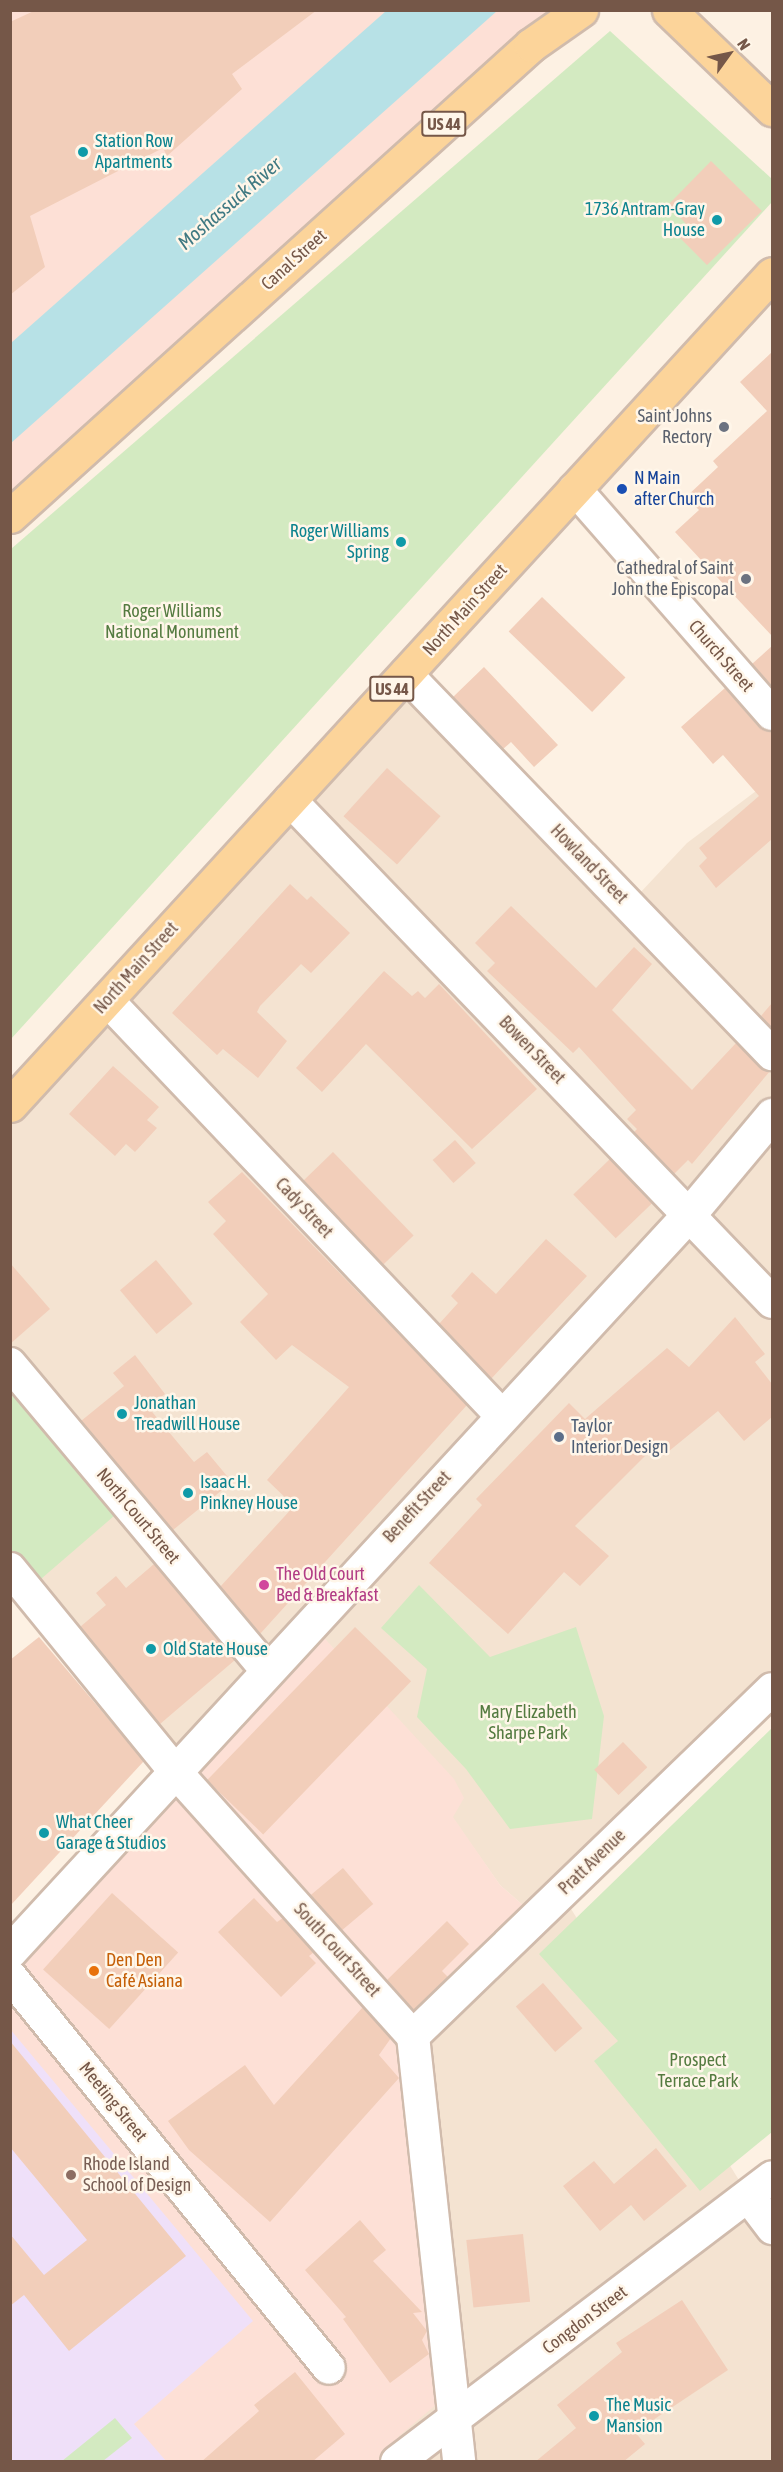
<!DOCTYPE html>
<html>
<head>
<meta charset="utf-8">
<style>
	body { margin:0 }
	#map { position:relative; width:783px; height:2472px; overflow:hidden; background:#fdf1e3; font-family:"Asap Condensed",sans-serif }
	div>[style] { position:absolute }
	.residential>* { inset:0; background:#f4e3d1 }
	.commercial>* { inset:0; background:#fde0d6 }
	.education>* { inset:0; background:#efe0f9 }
	.green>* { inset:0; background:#d3eac1 }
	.water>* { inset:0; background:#b7e1e6 }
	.building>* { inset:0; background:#f2ceba; transform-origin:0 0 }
	.roads { filter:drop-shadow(2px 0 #d0bbac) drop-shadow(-2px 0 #d0bbac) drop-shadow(0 2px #d0bbac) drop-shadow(0 -2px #d0bbac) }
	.street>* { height:32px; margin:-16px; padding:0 16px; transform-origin:16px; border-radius:16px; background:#fff }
	.secondary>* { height:33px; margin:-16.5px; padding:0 16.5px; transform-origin:16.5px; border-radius:16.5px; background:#fff }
	.primary>* { height:33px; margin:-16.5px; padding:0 16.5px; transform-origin:16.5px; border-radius:16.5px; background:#fcd49a }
	.dots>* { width:16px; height:16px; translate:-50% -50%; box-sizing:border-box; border:3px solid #fff6e9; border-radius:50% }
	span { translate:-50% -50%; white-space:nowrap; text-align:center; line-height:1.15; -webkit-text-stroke:5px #fff6e9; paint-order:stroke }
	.shield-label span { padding:2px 4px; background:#fff6e9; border:2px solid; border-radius:4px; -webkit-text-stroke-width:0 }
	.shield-label { font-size:16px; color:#755748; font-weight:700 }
	.culture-label { font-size:18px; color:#0d838f }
	.left { translate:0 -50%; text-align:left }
	.right { translate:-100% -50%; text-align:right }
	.street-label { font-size:18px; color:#755748 }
	.worship-label { font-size:18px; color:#5b616d }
	.transit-label { font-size:18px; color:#164399 }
	.park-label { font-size:18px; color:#547b40 }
	.service-label { font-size:18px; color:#4e5e75 }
	.hotel-label { font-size:18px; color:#b23c85 }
	.food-label { font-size:18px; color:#c56008 }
	.education-label { font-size:18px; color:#785e54 }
	.water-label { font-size:20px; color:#3f7982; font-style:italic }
	.frame { position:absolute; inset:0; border:12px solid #755748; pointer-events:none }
	.north { position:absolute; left:699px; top:24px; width:60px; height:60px; -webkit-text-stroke:4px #fff6e9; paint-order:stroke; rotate:57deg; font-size:16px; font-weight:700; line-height:24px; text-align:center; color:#755748 }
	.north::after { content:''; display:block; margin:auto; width:21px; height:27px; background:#755748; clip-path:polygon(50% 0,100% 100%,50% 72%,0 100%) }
</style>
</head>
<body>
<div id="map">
	<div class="residential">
		<i style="clip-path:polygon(399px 685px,623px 911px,687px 843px,772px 779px,772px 1694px,568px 1904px,742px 2185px,772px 2165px,772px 2461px,416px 2461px,408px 2453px,398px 2437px,413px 2031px,542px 1922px,500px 1885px,452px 1817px,187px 1768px,11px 1590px,10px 1108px)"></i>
	</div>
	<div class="commercial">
		<i style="clip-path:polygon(11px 11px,587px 11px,11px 519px)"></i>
		<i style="clip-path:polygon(316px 1629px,454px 1779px,464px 1798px,453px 1817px,500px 1885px,542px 1922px,413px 2032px,445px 2397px,398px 2437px,416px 2461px,11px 2461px,10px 1978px,171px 1787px)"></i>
	</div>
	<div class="education">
		<i style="clip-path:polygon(10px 2029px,253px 2321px,134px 2424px,166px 2461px,11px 2461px)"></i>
	</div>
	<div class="green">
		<i style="clip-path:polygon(610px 31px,772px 179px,772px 202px,11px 1039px,11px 549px)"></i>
		<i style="clip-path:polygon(10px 1391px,114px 1516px,34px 1585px,11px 1557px)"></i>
		<i style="clip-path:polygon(419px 1585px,490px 1657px,576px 1627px,604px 1716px,592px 1819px,510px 1829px,466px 1769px,417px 1717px,427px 1669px,381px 1628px)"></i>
		<i style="clip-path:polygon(772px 1728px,772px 2132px,700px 2191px,594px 2061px,618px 2041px,539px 1954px)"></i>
		<i style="clip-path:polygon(115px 2418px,132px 2438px,103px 2461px,62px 2461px)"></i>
	</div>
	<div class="water">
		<i style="clip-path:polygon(386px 11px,497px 11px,11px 443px,11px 343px)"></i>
	</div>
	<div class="building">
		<i style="clip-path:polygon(36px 10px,317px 10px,232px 74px,242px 89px,167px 156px,163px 148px,30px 216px,45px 267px,10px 295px,10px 22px)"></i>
		<i style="clip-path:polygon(711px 161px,762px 211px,707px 265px,680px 238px,690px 228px,668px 205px)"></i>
		<i style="clip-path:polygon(772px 352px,772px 636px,675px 532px,699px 510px,686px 497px,718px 467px,713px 461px,767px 411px,740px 382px)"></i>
		<i style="left:542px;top:597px;width:116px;height:48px;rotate:44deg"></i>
		<i style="clip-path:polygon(772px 646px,772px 687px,752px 664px)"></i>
		<i style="clip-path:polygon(484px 667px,558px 745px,534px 767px,511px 742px,503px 749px,453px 697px)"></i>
		<i style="clip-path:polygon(725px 688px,758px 726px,772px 732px,772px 839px,716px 888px,699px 866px,707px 858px,699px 848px,759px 796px,723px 755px,713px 764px,681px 727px)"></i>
		<i style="left:387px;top:768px;width:72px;height:65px;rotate:42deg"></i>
		<i style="clip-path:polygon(290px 884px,307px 900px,311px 896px,350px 933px,311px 973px,301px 964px,260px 1006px,257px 1012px,287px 1041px,258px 1078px,223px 1049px,217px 1055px,172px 1013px)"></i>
		<i style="clip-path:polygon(511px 906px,596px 988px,634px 947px,652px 964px,612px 1010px,692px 1090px,736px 1043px,770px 1071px,692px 1164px,688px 1160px,674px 1174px,634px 1132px,637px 1129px,627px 1119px,636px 1110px,579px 1047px,573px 1053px,487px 971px,495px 963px,475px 943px)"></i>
		<i style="clip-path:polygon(384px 971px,412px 996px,418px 991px,425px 998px,439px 984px,537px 1089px,472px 1149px,366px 1044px,322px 1092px,296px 1068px)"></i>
		<i style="clip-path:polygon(772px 1003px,772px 1029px,761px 1016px)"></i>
		<i style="clip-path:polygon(113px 1066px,159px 1107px,147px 1120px,157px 1128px,135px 1152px,126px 1144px,115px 1156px,69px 1114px)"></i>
		<i style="left:455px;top:1140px;width:31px;height:30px;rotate:48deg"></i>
		<i style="left:333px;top:1152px;width:116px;height:42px;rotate:46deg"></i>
		<i style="left:610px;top:1159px;width:61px;height:51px;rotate:46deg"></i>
		<i style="clip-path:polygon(242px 1172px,467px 1405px,260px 1634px,220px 1587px,294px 1506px,267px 1480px,349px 1387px,292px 1345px,276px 1360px,240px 1322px,268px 1294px,213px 1234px,226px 1221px,208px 1202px)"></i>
		<i style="clip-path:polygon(546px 1239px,587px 1276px,491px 1379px,439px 1324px,458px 1303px,451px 1296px,472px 1272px,496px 1294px)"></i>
		<i style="left:156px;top:1260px;width:57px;height:47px;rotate:50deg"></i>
		<i style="clip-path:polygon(10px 1263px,50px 1309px,10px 1344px)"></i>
		<i style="clip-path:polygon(735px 1317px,765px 1354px,755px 1362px,772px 1384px,772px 1417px,744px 1441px,718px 1411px,663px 1456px,654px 1447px,575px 1526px,609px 1556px,580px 1586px,564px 1572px,508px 1634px,429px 1563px,482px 1505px,476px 1499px,569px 1403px,585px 1419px,667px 1348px,689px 1367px)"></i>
		<i style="clip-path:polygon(135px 1355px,165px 1394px,148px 1407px,194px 1462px,207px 1452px,232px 1482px,173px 1530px,81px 1421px,124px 1386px,113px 1373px)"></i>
		<i style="clip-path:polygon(154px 1564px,235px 1660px,160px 1724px,80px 1627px,106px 1605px,96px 1593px,116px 1576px,126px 1588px)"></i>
		<i style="left:355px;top:1627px;width:78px;height:213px;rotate:44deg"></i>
		<i style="clip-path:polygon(39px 1637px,144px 1761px,10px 1906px,10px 1660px)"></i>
		<i style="left:623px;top:1742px;width:35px;height:40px;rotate:46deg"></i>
		<i style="left:343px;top:1868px;width:47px;height:42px;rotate:50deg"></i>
		<i style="left:112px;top:1893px;width:89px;height:103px;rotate:42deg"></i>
		<i style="clip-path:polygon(254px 1898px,277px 1922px,283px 1918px,314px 1952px,309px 1956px,316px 1963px,281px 1997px,218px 1932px)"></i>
		<i style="clip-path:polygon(447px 1921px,469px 1944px,442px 1971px,448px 1977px,414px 2010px,387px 1980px)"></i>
		<i style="left:543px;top:1983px;width:60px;height:36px;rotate:49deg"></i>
		<i style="clip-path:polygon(363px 2007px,391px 2038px,379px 2055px,399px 2078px,270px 2222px,189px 2150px,168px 2121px,245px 2065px,274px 2105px)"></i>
		<i style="clip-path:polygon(10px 2041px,186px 2256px,69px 2351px,24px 2295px,10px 2306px,10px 2234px,44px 2275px,87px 2240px,10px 2147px)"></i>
		<i style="clip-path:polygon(656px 2148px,687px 2186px,644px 2221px,631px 2205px,600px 2231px,563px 2186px,594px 2161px,614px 2184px)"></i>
		<i style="clip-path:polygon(360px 2220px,386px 2250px,373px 2261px,422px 2312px,413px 2313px,427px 2331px,422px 2340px,429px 2354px,390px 2383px,343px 2319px,346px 2317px,305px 2270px)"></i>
		<i style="left:523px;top:2234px;width:68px;height:57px;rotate:84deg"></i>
		<i style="clip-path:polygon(682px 2300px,728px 2370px,635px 2432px,645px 2444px,623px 2462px,535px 2462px,576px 2428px,557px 2405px,622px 2352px,616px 2343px)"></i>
		<i style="clip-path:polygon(295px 2372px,345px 2434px,312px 2462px,201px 2462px,259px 2411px,254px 2405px)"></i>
	</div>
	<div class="roads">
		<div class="street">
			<i style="left:575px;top:489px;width:299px;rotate:48.8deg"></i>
			<i style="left:406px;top:674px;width:528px;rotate:46.08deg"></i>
			<i style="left:290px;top:800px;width:696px;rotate:46.16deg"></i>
			<i style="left:107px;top:1000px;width:574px;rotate:46.48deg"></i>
			<i style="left:10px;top:1364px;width:398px;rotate:50deg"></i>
			<i style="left:10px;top:1569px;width:259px;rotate:50.8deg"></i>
			<i style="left:174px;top:1770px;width:358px;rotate:48.1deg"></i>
			<i style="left:413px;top:2036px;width:428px;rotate:83.8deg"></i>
			<i style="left:10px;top:1976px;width:505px;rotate:50.86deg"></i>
			<i style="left:413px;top:2036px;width:499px;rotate:-44deg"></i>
			<i style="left:749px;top:2197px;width:39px;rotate:53deg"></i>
			<i style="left:397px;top:2462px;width:471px;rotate:-37.2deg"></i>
		</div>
		<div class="secondary">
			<i style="left:10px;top:1951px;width:1004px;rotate:-47.34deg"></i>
			<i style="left:690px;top:1213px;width:128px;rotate:-50.1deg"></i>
		</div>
		<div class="primary">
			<i style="left:669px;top:10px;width:143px;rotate:43.9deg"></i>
			<i style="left:10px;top:516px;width:702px;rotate:-42.11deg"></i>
			<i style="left:531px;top:45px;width:61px;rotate:-35deg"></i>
			<i style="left:10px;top:1105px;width:1127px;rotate:-47.48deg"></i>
		</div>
	</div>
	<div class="dots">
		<i style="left:83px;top:152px;background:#0f9aa8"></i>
		<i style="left:717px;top:220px;background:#0f9aa8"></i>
		<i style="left:724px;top:427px;background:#6b7280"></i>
		<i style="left:622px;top:489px;background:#1a4fb4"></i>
		<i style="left:401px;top:542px;background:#0f9aa8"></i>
		<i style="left:746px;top:579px;background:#6b7280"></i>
		<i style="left:122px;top:1414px;background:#0f9aa8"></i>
		<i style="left:559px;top:1437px;background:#5c6f8a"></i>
		<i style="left:188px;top:1493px;background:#0f9aa8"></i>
		<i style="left:264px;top:1585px;background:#d1479c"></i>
		<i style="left:151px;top:1649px;background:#0f9aa8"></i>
		<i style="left:44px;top:1833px;background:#0f9aa8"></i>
		<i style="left:94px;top:1971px;background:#e8710a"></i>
		<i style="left:71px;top:2175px;background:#8d6e63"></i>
		<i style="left:594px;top:2416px;background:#0f9aa8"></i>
	</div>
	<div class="shield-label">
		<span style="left:444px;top:124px">US 44</span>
		<span style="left:392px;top:689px">US 44</span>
	</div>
	<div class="culture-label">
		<span class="left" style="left:95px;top:152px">Station Row<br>Apartments</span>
		<span class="right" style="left:705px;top:220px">1736 Antram-Gray<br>House</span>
		<span class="right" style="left:389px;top:542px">Roger Williams<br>Spring</span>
		<span class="left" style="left:134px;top:1414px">Jonathan<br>Treadwill House</span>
		<span class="left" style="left:200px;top:1493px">Isaac H.<br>Pinkney House</span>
		<span class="left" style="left:163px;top:1649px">Old State House</span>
		<span class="left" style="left:56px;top:1833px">What Cheer<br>Garage &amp; Studios</span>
		<span class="left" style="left:606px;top:2416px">The Music<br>Mansion</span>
	</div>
	<div class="street-label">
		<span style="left:294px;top:260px;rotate:-42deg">Canal Street</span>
		<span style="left:465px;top:610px;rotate:-48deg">North Main Street</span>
		<span style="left:721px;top:656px;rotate:49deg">Church Street</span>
		<span style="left:589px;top:864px;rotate:46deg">Howland Street</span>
		<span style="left:136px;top:968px;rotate:-48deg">North Main Street</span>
		<span style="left:532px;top:1050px;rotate:46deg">Bowen Street</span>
		<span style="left:304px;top:1208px;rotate:47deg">Cady Street</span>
		<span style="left:417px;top:1507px;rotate:-47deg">Benefit Street</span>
		<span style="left:138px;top:1516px;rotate:50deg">North Court Street</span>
		<span style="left:592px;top:1862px;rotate:-44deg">Pratt Avenue</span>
		<span style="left:337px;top:1950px;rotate:48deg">South Court Street</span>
		<span style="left:113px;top:2102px;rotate:51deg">Meeting Street</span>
		<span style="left:585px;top:2320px;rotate:-37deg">Congdon Street</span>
	</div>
	<div class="worship-label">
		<span class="right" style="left:712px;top:427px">Saint Johns<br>Rectory</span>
		<span class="right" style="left:734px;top:579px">Cathedral of Saint<br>John the Episcopal</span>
	</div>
	<div class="transit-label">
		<span class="left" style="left:634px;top:489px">N Main<br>after Church</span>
	</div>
	<div class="park-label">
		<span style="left:172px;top:622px">Roger Williams<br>National Monument</span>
		<span style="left:528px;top:1723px">Mary Elizabeth<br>Sharpe Park</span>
		<span style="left:698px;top:2071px">Prospect<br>Terrace Park</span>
	</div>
	<div class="service-label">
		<span class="left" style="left:571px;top:1437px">Taylor<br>Interior Design</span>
	</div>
	<div class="hotel-label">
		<span class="left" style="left:276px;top:1585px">The Old Court<br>Bed &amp; Breakfast</span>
	</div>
	<div class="food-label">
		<span class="left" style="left:106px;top:1971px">Den Den<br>Café Asiana</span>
	</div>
	<div class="education-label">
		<span class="left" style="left:83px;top:2175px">Rhode Island<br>School of Design</span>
	</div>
	<div class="water-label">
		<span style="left:229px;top:203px;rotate:-41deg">Moshassuck River</span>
	</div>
	<div class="frame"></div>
	<div class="north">N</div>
</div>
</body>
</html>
